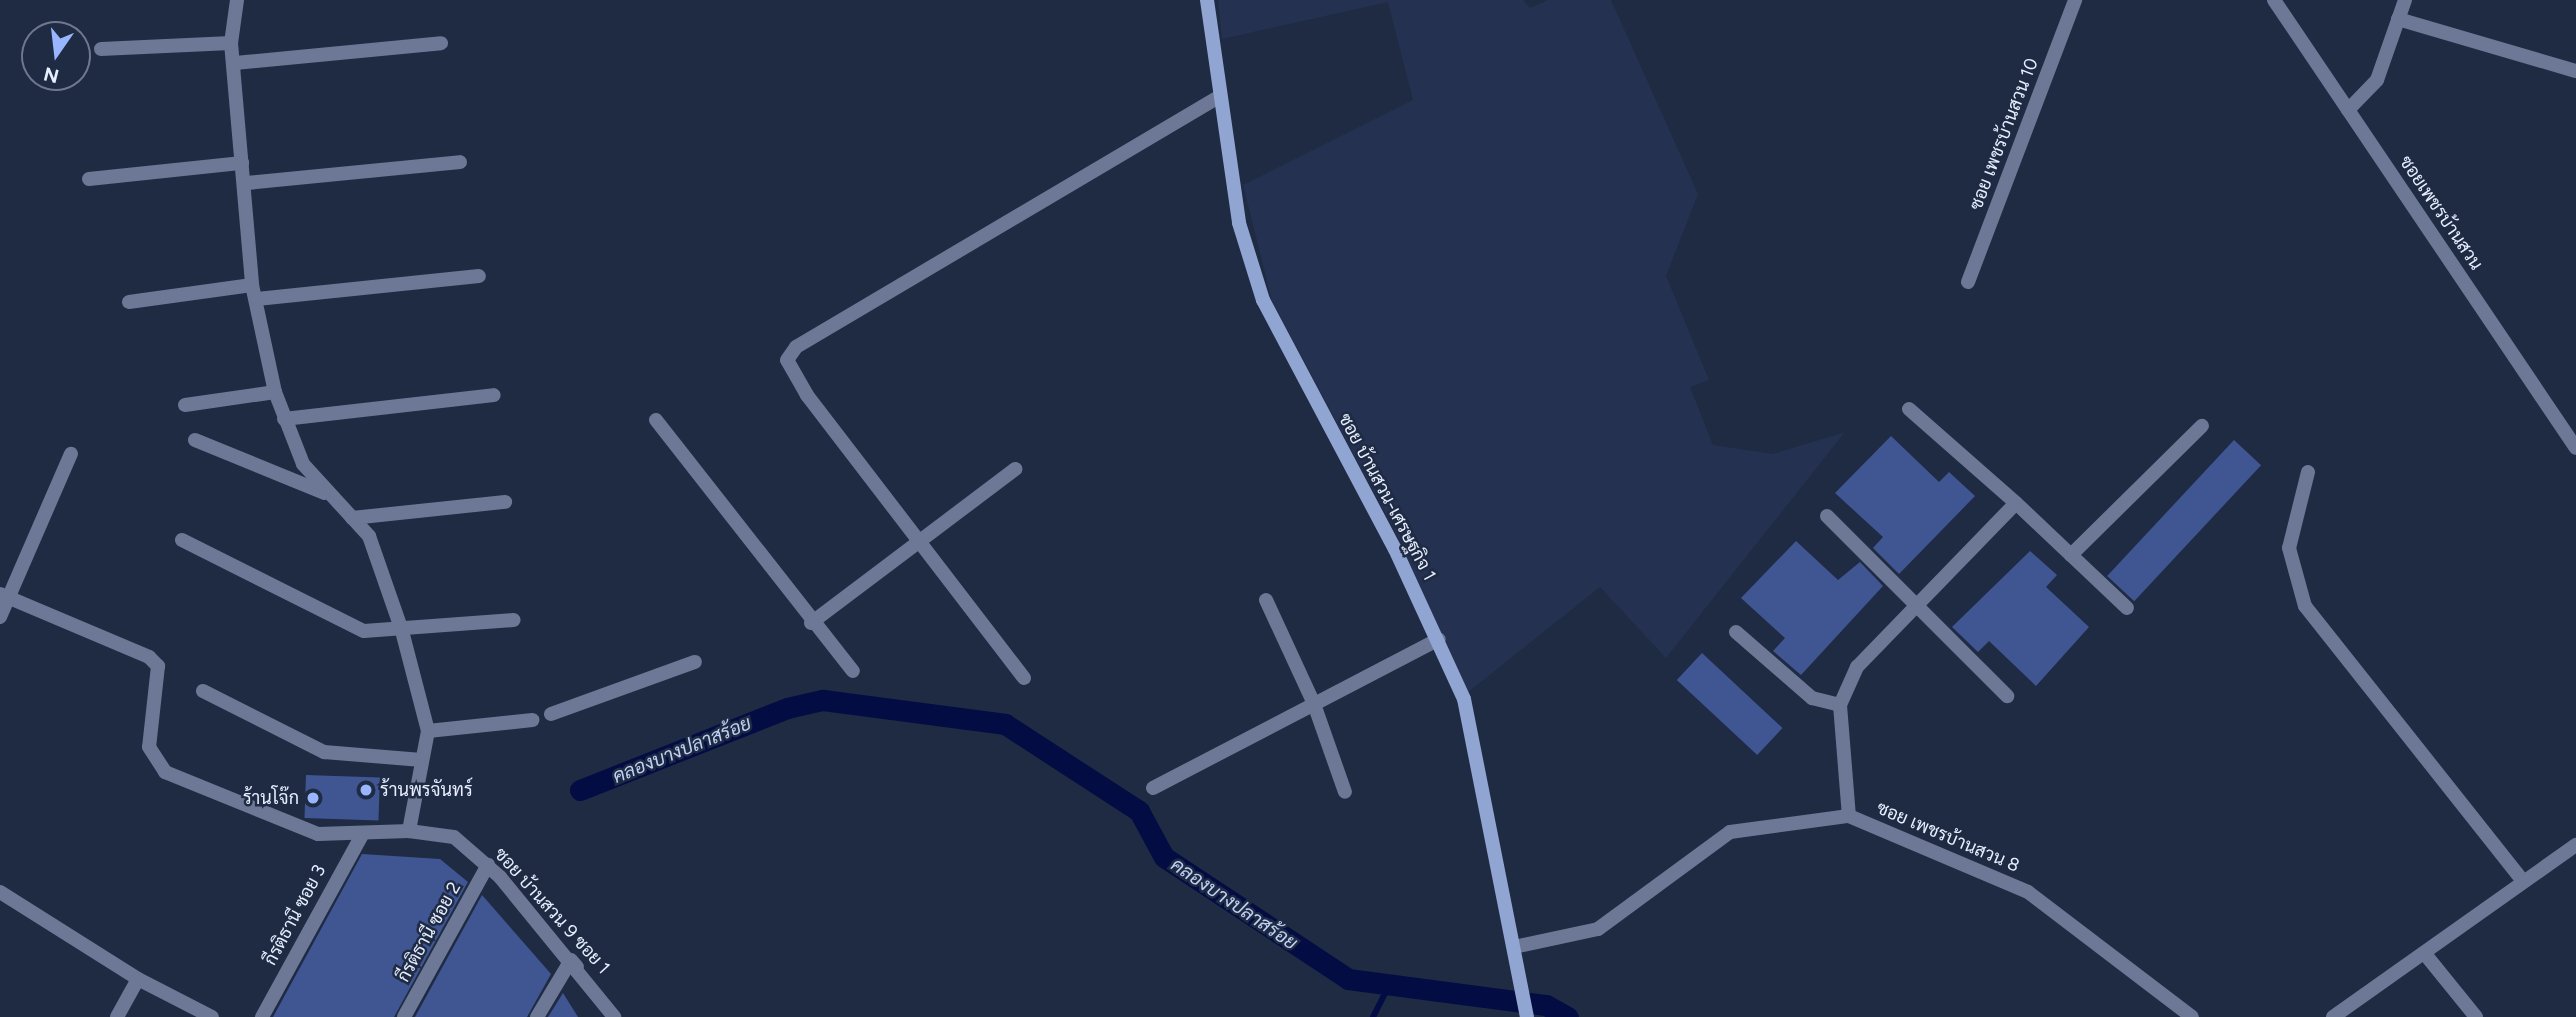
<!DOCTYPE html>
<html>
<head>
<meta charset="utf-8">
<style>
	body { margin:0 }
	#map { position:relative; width:2576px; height:1017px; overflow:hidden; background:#1f2a43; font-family:Figtree,Sarabun,sans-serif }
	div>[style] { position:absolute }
	.built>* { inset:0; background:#253151 }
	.stream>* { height:6px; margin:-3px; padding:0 3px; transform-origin:3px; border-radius:3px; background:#040c44 }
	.canal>* { height:21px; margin:-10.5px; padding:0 10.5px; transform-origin:10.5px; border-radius:10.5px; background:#040c44 }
	.building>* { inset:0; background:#3f5693; transform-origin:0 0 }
	.street>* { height:14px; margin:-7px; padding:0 7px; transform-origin:7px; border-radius:7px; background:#6c7895 }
	.secondary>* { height:14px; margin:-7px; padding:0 7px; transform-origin:7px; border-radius:7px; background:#91a5d2 }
	.dots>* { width:19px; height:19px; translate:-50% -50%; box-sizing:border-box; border:4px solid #1f2a43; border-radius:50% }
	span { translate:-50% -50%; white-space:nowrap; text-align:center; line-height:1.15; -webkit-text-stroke:5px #1f2a43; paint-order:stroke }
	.street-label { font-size:18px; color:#e6eeff }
	.poi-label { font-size:18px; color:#e6eeff }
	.left { translate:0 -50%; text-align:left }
	.right { translate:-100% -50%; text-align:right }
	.water-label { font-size:19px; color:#c1d1f5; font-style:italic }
	.north { position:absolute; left:21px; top:21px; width:70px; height:70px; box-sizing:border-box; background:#1f2a43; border:2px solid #6f788e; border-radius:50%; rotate:194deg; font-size:19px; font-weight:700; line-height:28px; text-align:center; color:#e6eeff }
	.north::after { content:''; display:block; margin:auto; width:24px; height:32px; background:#98b5fd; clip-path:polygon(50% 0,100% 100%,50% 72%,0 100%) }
</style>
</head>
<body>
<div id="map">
	<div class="built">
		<i style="clip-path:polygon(1218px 0,1523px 0,1530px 8px,1548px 0,1611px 0,1698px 194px,1666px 276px,1709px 380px,1690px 387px,1713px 445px,1773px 454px,1845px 432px,1666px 658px,1600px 587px,1467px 693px,1399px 539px,1272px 301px,1243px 185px,1413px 100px,1388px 2px,1222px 39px)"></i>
	</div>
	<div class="stream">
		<i style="left:1373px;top:1017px;width:34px;rotate:-63deg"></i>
	</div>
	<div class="canal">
		<i style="left:580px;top:790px;width:223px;rotate:-21.6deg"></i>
		<i style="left:787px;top:708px;width:37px;rotate:-13deg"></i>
		<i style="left:823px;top:700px;width:184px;rotate:7.5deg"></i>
		<i style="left:1005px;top:724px;width:160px;rotate:33deg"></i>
		<i style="left:1139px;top:811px;width:52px;rotate:61.5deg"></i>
		<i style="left:1164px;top:857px;width:221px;rotate:33.5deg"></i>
		<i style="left:1348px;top:979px;width:200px;rotate:7.5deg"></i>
		<i style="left:1546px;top:1005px;width:25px;rotate:29deg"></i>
	</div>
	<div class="building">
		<i style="clip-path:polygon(1891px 436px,1939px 482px,1949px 472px,1975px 496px,1899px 574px,1873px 548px,1883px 537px,1835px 493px)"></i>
		<i style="left:2234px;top:440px;width:37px;height:186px;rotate:43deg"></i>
		<i style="clip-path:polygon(1796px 541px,1838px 580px,1860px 562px,1883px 586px,1801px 675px,1773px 651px,1785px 638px,1741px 598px)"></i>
		<i style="clip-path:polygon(2030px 551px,2057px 575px,2046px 587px,2089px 627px,2036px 686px,1989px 641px,1978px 652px,1952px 627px)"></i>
		<i style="left:1702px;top:653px;width:110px;height:37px;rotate:43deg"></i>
		<i style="left:306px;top:775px;width:74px;height:43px;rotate:2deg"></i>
		<i style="clip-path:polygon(362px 854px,440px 859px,468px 882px,394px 1017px,273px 1017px)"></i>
		<i style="clip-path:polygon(482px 895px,551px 974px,527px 1017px,415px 1017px)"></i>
		<i style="clip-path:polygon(563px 993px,578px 1017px,548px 1017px)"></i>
	</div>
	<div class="street">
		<i style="left:237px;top:0;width:43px;rotate:97.9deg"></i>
		<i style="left:231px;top:43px;width:243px;rotate:85deg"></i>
		<i style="left:252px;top:285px;width:109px;rotate:77.9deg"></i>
		<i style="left:275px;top:392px;width:77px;rotate:68.7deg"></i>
		<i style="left:303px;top:464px;width:98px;rotate:47.5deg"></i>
		<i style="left:369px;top:536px;width:101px;rotate:70.8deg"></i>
		<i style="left:402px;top:631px;width:103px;rotate:75.4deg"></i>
		<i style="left:428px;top:731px;width:102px;rotate:100.8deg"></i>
		<i style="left:2274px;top:0;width:540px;rotate:56.02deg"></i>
		<i style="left:2398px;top:19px;width:185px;rotate:16.3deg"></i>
		<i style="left:101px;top:49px;width:130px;rotate:-2.6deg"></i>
		<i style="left:235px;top:63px;width:207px;rotate:-5.5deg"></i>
		<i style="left:2348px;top:110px;width:42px;rotate:-46deg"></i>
		<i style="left:2377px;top:80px;width:85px;rotate:-70.7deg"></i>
		<i style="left:89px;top:179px;width:154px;rotate:-6deg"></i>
		<i style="left:247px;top:183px;width:214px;rotate:-5.6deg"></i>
		<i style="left:1968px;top:282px;width:302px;rotate:-69.2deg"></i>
		<i style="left:257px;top:299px;width:223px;rotate:-5.9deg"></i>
		<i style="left:129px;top:302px;width:124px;rotate:-7.9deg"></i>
		<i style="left:185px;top:405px;width:91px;rotate:-8.2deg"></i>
		<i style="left:1909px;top:409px;width:142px;rotate:41.3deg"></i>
		<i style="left:284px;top:419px;width:211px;rotate:-6.5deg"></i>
		<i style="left:656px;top:420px;width:319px;rotate:51.9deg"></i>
		<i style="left:195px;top:440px;width:140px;rotate:22.2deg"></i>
		<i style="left:2308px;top:472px;width:78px;rotate:104deg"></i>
		<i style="left:2289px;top:548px;width:60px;rotate:74.6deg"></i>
		<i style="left:2305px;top:606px;width:351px;rotate:51.6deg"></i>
		<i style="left:1827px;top:516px;width:255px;rotate:45deg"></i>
		<i style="left:352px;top:518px;width:154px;rotate:-6deg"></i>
		<i style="left:182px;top:540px;width:203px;rotate:26.6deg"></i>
		<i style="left:364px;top:631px;width:150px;rotate:-4.2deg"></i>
		<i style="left:2071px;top:555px;width:77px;rotate:43.4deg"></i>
		<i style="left:0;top:594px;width:162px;rotate:22.9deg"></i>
		<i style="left:149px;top:657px;width:13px;rotate:45deg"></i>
		<i style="left:158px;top:666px;width:81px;rotate:96.3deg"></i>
		<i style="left:149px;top:747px;width:30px;rotate:57deg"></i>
		<i style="left:165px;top:772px;width:165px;rotate:22.1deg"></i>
		<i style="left:318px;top:834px;width:91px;rotate:-1.9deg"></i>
		<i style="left:409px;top:831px;width:45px;rotate:7.6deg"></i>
		<i style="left:454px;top:837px;width:61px;rotate:41deg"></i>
		<i style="left:500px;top:877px;width:181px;rotate:50.8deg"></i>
		<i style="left:1266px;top:600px;width:115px;rotate:65.2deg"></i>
		<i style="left:1314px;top:704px;width:93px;rotate:70.6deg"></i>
		<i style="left:0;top:617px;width:178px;rotate:-66.5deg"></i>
		<i style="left:811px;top:623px;width:256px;rotate:-37deg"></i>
		<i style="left:1736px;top:632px;width:101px;rotate:41deg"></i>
		<i style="left:1812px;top:698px;width:29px;rotate:14deg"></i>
		<i style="left:1840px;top:705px;width:111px;rotate:85.4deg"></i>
		<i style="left:1024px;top:678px;width:357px;rotate:-127.5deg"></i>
		<i style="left:807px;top:395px;width:40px;rotate:-119.7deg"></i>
		<i style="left:787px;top:360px;width:16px;rotate:-55deg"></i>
		<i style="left:796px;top:347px;width:491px;rotate:-30.6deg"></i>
		<i style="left:203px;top:691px;width:136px;rotate:26.8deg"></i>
		<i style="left:324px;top:752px;width:98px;rotate:4.7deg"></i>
		<i style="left:1840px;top:705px;width:42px;rotate:-65.9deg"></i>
		<i style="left:1857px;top:667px;width:228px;rotate:-45.9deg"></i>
		<i style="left:2016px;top:503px;width:76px;rotate:43.4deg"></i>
		<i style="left:2071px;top:555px;width:184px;rotate:-44.6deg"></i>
		<i style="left:551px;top:714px;width:153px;rotate:-19.9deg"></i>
		<i style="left:428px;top:731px;width:105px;rotate:-6deg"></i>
		<i style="left:1153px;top:788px;width:322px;rotate:-27.5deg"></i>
		<i style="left:0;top:892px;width:163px;rotate:32.2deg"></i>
		<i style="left:138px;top:979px;width:83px;rotate:27.2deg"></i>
		<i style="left:1514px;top:947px;width:86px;rotate:-12.1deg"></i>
		<i style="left:1598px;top:929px;width:164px;rotate:-36.3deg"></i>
		<i style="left:1730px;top:832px;width:120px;rotate:-7.7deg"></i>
		<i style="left:1849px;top:816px;width:194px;rotate:23deg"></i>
		<i style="left:2028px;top:892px;width:206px;rotate:37.3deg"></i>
		<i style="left:2425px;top:954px;width:81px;rotate:51deg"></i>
		<i style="left:117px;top:1017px;width:43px;rotate:-61.1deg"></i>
		<i style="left:262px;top:1017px;width:210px;rotate:-61.2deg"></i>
		<i style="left:404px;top:1017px;width:174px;rotate:-61.1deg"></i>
		<i style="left:537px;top:1017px;width:66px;rotate:-59.2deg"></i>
		<i style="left:571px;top:960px;width:9px;rotate:49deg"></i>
		<i style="left:2333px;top:1017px;width:298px;rotate:-35.3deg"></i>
	</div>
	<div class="secondary">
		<i style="left:1207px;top:0;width:225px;rotate:81.8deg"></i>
		<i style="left:1239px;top:223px;width:81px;rotate:72.7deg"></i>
		<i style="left:1263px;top:300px;width:282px;rotate:62.1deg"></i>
		<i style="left:1395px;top:549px;width:165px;rotate:65.3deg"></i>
		<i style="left:1464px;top:699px;width:324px;rotate:78.8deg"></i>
	</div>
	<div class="dots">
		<i style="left:366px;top:790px;background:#98b5fd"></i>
		<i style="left:313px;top:798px;background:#98b5fd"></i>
	</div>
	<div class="street-label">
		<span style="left:2004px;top:134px;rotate:-69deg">ซอย เพชรบ้านสวน 10</span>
		<span style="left:2441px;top:213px;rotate:56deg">ซอยเพชรบ้านสวน</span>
		<span style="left:1387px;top:497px;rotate:62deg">ซอย บ้านสวน-เศรษฐกิจ 1</span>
		<span style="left:1948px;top:837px;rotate:23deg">ซอย เพชรบ้านสวน 8</span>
		<span style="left:552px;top:911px;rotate:48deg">ซอย บ้านสวน 9 ซอย 1</span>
		<span style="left:295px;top:915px;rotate:-62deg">กีรติธานี ซอย 3</span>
		<span style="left:429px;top:932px;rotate:-61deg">กีรติธานี ซอย 2</span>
	</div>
	<div class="poi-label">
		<span class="left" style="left:380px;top:790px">ร้านพรจันทร์</span>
		<span class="right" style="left:299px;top:798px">ร้านโจ๊ก</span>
	</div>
	<div class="water-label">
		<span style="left:682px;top:750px;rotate:-22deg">คลองบางปลาสร้อย</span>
		<span style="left:1234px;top:904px;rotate:34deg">คลองบางปลาสร้อย</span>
	</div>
	<div class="north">N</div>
</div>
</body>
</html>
